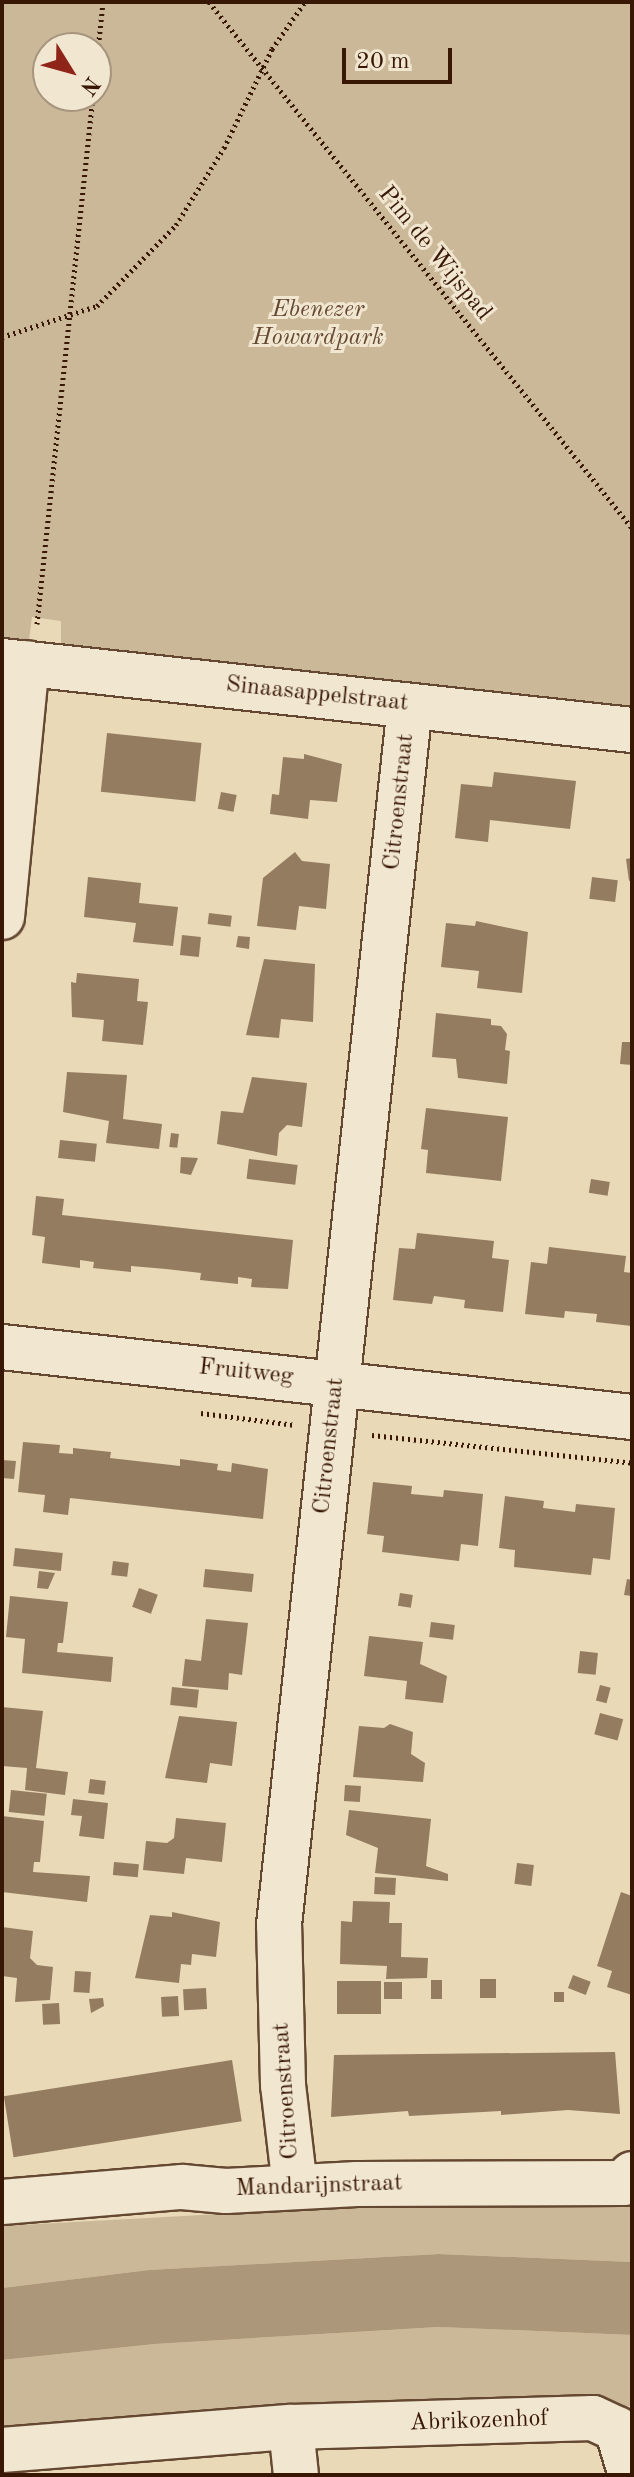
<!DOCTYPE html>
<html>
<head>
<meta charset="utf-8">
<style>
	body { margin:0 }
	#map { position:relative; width:634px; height:2477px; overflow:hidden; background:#e9d9b7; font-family:"Old Standard TT",serif }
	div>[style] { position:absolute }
	.green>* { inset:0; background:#cbb899 }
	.water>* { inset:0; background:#ad977a }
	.building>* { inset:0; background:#947c61; transform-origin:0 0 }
	.path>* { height:5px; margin-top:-2.5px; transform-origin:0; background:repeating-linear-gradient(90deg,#381804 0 2px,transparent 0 6px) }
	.roads { filter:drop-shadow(2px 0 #644831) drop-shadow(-2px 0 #644831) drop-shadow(0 2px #644831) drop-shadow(0 -2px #644831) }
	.street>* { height:44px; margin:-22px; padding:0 22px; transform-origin:22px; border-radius:22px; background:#f1e6d0 }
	span { translate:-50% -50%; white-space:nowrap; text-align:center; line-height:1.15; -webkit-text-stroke:6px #f1e6d0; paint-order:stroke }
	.street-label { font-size:24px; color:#381804 }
	.park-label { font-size:24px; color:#644831; font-style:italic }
	.frame { position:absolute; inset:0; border:4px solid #381804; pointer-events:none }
	.north { position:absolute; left:32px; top:32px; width:80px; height:80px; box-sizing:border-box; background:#f1e6d0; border:2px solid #a7947e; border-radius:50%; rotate:127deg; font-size:22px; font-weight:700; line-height:32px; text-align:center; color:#381804 }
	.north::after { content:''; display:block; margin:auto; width:28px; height:36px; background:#8f2418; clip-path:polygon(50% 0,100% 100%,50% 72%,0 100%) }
	.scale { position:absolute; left:342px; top:48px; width:110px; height:36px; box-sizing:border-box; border:4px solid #381804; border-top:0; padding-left:10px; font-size:24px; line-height:28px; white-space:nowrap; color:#381804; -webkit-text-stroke:6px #f1e6d0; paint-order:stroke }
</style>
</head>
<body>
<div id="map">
	<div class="green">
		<i style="clip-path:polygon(evenodd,2px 2px,632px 2px,632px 716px,61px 652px,61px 621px,32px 617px,28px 648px,2px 645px,2px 2px,48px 48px,96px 48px,96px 96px,48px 96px,48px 48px)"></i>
		<i style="clip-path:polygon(510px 2198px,632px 2199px,632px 2262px,439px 2254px,149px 2270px,2px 2288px,2px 2226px)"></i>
		<i style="clip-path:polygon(440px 2327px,632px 2335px,632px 2406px,476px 2408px,2px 2434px,2px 2360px,155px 2344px)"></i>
	</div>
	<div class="water">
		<i style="clip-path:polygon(439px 2254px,632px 2262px,632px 2335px,439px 2327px,155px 2344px,2px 2360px,2px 2288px,149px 2270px)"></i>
	</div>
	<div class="building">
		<i style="left:107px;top:733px;width:95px;height:59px;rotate:6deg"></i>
		<i style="clip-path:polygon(304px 754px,342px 764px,337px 802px,310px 800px,308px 819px,270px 814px,272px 794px,279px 795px,283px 757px,304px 759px)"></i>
		<i style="clip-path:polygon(494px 772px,576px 781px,570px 829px,490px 820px,488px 842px,455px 838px,461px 784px,492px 787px)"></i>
		<i style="left:221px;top:792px;width:16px;height:17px;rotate:11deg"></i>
		<i style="clip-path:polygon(295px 852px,302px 861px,330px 864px,326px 909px,299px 906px,296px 930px,257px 926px,263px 878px)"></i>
		<i style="clip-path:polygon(632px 858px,632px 880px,629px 881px,626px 859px)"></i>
		<i style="clip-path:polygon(88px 877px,141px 883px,139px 903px,178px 907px,173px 946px,133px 942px,136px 923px,84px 917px)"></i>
		<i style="left:592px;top:877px;width:26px;height:22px;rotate:7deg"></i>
		<i style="left:209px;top:913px;width:23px;height:11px;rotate:7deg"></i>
		<i style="clip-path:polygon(476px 921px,528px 932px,522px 993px,477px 988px,479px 971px,441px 967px,446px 923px,475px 926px)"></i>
		<i style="left:182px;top:935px;width:19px;height:20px;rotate:6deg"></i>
		<i style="clip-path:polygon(238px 936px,250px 937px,249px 949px,236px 947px)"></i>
		<i style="clip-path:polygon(264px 959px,315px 964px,313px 1022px,281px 1019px,279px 1038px,246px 1035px)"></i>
		<i style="clip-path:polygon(77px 973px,139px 979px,137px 1001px,148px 1002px,143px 1045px,102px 1041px,104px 1020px,72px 1017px,71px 982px,76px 983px)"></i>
		<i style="clip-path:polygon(436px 1013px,491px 1019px,491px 1025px,501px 1026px,507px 1034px,505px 1050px,510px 1051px,507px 1084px,458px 1078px,456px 1059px,432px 1057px)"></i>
		<i style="clip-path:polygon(622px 1042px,632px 1042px,632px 1065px,620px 1064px)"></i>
		<i style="clip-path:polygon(67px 1072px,127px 1075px,123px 1119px,162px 1124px,159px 1149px,106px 1143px,109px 1121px,63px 1112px)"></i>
		<i style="clip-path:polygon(252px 1077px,307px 1083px,302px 1127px,287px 1125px,279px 1133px,277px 1156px,217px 1144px,221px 1111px,243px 1113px)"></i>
		<i style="clip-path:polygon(426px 1108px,508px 1117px,501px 1181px,426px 1173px,428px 1150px,421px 1149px)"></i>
		<i style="left:171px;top:1133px;width:8px;height:14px;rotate:7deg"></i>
		<i style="left:60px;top:1140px;width:37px;height:18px;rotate:6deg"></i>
		<i style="clip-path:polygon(181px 1157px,198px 1158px,191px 1175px,180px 1173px)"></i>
		<i style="left:249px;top:1159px;width:49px;height:20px;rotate:7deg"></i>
		<i style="left:591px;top:1179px;width:19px;height:14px;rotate:9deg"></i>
		<i style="clip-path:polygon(36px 1196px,64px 1199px,62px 1215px,293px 1240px,288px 1289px,251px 1287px,252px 1279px,238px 1277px,238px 1284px,200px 1280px,201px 1273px,166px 1269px,131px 1266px,131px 1272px,93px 1268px,94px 1262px,80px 1260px,80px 1268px,42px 1263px,45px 1237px,32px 1235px)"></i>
		<i style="clip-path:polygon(417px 1233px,494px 1241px,492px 1258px,509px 1260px,503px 1312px,464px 1308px,465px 1300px,434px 1296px,432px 1304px,393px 1300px,399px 1248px,415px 1249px)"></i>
		<i style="clip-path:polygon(549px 1247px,626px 1256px,624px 1272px,632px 1273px,632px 1326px,596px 1322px,597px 1314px,565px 1311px,564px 1318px,525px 1314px,531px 1262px,547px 1264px)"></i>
		<i style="clip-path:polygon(23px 1442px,60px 1445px,59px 1453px,73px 1454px,73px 1448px,111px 1452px,110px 1458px,180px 1466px,180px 1459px,218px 1464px,217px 1470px,231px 1472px,232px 1463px,268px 1469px,263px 1519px,70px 1498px,68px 1515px,43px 1512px,45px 1495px,18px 1492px)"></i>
		<i style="clip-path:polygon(2px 1460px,16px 1461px,14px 1479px,2px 1478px)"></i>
		<i style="clip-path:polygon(373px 1482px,412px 1486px,411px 1494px,443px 1497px,444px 1490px,483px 1494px,478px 1546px,461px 1544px,459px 1561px,382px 1552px,384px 1536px,367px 1534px)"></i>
		<i style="clip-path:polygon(505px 1496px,544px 1501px,543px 1508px,575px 1512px,576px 1504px,615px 1508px,610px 1560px,593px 1558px,591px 1575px,514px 1567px,515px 1550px,499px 1548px)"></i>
		<i style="left:15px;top:1548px;width:48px;height:18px;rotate:6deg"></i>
		<i style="left:113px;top:1561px;width:16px;height:14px;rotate:7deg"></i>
		<i style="left:205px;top:1569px;width:49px;height:18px;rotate:6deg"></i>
		<i style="clip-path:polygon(39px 1571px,55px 1573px,48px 1589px,37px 1588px)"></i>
		<i style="clip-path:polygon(627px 1579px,632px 1580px,632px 1596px,624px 1595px)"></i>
		<i style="left:139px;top:1588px;width:20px;height:20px;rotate:20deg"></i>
		<i style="left:400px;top:1593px;width:13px;height:13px;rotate:9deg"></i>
		<i style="clip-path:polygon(10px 1596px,68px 1602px,63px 1643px,58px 1643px,57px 1652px,113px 1657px,111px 1682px,22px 1673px,25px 1639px,6px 1637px)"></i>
		<i style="clip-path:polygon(206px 1619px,248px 1623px,242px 1675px,229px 1673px,228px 1690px,182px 1686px,185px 1659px,201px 1661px)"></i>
		<i style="left:431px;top:1622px;width:24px;height:15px;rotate:7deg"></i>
		<i style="clip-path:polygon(369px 1636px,423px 1642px,420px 1664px,447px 1676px,443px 1703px,405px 1699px,407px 1681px,364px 1676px)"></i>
		<i style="left:580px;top:1651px;width:18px;height:22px;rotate:6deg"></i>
		<i style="left:600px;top:1685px;width:11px;height:16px;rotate:15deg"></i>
		<i style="left:172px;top:1687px;width:27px;height:18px;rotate:6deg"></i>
		<i style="clip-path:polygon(2px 1707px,43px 1711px,36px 1768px,68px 1772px,65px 1795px,25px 1790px,27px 1768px,2px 1766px)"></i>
		<i style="left:600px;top:1713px;width:24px;height:22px;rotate:15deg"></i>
		<i style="clip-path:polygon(179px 1716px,237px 1722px,232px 1766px,210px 1763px,207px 1783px,165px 1778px)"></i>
		<i style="clip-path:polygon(390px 1724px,413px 1732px,411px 1754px,425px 1763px,423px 1782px,353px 1777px,359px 1726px,384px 1728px)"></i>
		<i style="left:90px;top:1779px;width:16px;height:14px;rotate:7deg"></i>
		<i style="left:345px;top:1785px;width:16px;height:16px;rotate:4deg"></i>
		<i style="left:11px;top:1790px;width:36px;height:22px;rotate:6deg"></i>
		<i style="clip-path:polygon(73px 1799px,108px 1803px,104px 1839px,79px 1836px,82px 1816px,71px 1815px)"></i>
		<i style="clip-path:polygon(349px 1810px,431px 1819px,426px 1866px,448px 1874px,448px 1881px,375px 1873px,378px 1848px,346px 1835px)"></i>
		<i style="clip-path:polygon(2px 1816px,44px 1821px,40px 1862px,34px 1862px,33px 1872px,90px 1876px,87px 1902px,2px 1892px)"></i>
		<i style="clip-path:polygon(176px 1818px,226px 1823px,222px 1862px,186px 1858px,184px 1874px,143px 1870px,146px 1841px,167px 1843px,174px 1838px)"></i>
		<i style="left:114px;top:1862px;width:25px;height:13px;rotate:5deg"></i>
		<i style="left:517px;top:1863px;width:17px;height:21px;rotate:7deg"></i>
		<i style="left:375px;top:1877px;width:21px;height:17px;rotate:3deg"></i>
		<i style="clip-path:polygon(621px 1892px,632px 1896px,632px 1995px,607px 1987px,612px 1971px,597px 1966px)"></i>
		<i style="clip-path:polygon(353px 1901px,390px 1902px,389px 1923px,402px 1923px,401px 1957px,428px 1958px,427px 1978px,386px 1979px,387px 1966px,340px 1964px,341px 1921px,352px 1922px)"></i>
		<i style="clip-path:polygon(172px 1912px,220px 1922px,216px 1957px,192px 1954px,191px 1965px,181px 1964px,179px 1983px,135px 1978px,150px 1915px,172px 1917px)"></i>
		<i style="clip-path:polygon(2px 1927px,33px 1931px,30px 1958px,37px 1965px,53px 1967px,50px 2000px,15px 2002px,17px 1978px,2px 1976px)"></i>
		<i style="left:75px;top:1971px;width:16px;height:21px;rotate:4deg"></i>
		<i style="left:573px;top:1975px;width:19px;height:14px;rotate:21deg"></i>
		<i style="left:480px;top:1979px;width:16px;height:19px"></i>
		<i style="left:431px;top:1980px;width:11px;height:19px"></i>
		<i style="left:337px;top:1981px;width:44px;height:33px"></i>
		<i style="left:384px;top:1982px;width:18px;height:17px"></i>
		<i style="left:206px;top:1988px;width:21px;height:23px;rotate:87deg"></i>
		<i style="left:554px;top:1992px;width:10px;height:10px"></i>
		<i style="left:178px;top:1996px;width:20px;height:17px;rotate:87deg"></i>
		<i style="clip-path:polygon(103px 1998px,104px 2006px,91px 2013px,89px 1999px)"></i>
		<i style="left:59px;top:2003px;width:21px;height:17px;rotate:87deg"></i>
		<i style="clip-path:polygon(615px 2052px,620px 2114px,568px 2110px,501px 2115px,501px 2111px,409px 2116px,408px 2111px,331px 2117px,334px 2055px)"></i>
		<i style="left:232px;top:2060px;width:62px;height:231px;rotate:81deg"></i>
	</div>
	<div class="path">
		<i style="left:209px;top:2px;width:675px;rotate:51.19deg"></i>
		<i style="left:96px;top:69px;width:67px;rotate:-84deg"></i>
		<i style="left:2px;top:337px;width:100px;rotate:-18.1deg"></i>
		<i style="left:97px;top:306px;width:113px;rotate:-45.7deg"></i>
		<i style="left:176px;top:225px;width:91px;rotate:-58.1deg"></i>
		<i style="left:224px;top:148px;width:110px;rotate:-64.1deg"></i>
		<i style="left:272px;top:49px;width:57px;rotate:-54.9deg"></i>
		<i style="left:37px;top:624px;width:531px;rotate:-83.95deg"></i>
		<i style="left:201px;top:1413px;width:95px;rotate:7.3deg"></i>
		<i style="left:372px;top:1435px;width:262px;rotate:6.1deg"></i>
	</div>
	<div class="roads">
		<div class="street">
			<i style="left:2px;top:661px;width:634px;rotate:6.25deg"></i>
			<i style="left:2px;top:917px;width:255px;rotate:-84.4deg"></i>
			<i style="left:2px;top:1347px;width:634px;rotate:6.34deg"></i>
			<i style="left:295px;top:2187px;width:103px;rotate:-96.7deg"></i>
			<i style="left:283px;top:2085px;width:160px;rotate:-91.4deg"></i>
			<i style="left:279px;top:1925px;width:1226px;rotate:-83.87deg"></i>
			<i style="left:2px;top:2202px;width:181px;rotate:-4.8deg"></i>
			<i style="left:182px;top:2187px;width:44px;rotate:5.2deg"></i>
			<i style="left:226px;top:2191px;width:131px;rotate:-3.1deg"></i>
			<i style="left:357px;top:2184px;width:267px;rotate:-0.2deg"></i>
			<i style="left:624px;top:2183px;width:12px;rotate:-48deg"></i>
			<i style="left:291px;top:2427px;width:48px;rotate:84.1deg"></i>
			<i style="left:2px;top:2450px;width:290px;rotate:-4.6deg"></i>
			<i style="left:291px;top:2427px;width:302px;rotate:-1.7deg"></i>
			<i style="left:593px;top:2418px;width:26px;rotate:25deg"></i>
			<i style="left:617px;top:2429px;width:48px;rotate:73.1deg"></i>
		</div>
	</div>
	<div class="street-label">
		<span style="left:434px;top:254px;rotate:51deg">Pim de Wijspad</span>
		<span style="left:317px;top:695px;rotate:6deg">Sinaasappelstraat</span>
		<span style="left:400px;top:802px;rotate:-84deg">Citroenstraat</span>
		<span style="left:246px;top:1373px;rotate:6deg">Fruitweg</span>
		<span style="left:330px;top:1446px;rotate:-84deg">Citroenstraat</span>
		<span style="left:287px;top:2091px;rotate:-94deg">Citroenstraat</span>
		<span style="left:319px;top:2187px;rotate:-2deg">Mandarijnstraat</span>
		<span style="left:479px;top:2422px;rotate:-2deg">Abrikozenhof</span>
	</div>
	<div class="park-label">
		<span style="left:318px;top:325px">Ebenezer<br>Howardpark</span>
	</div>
	<div class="frame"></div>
	<div class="north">N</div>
	<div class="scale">20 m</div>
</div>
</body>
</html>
